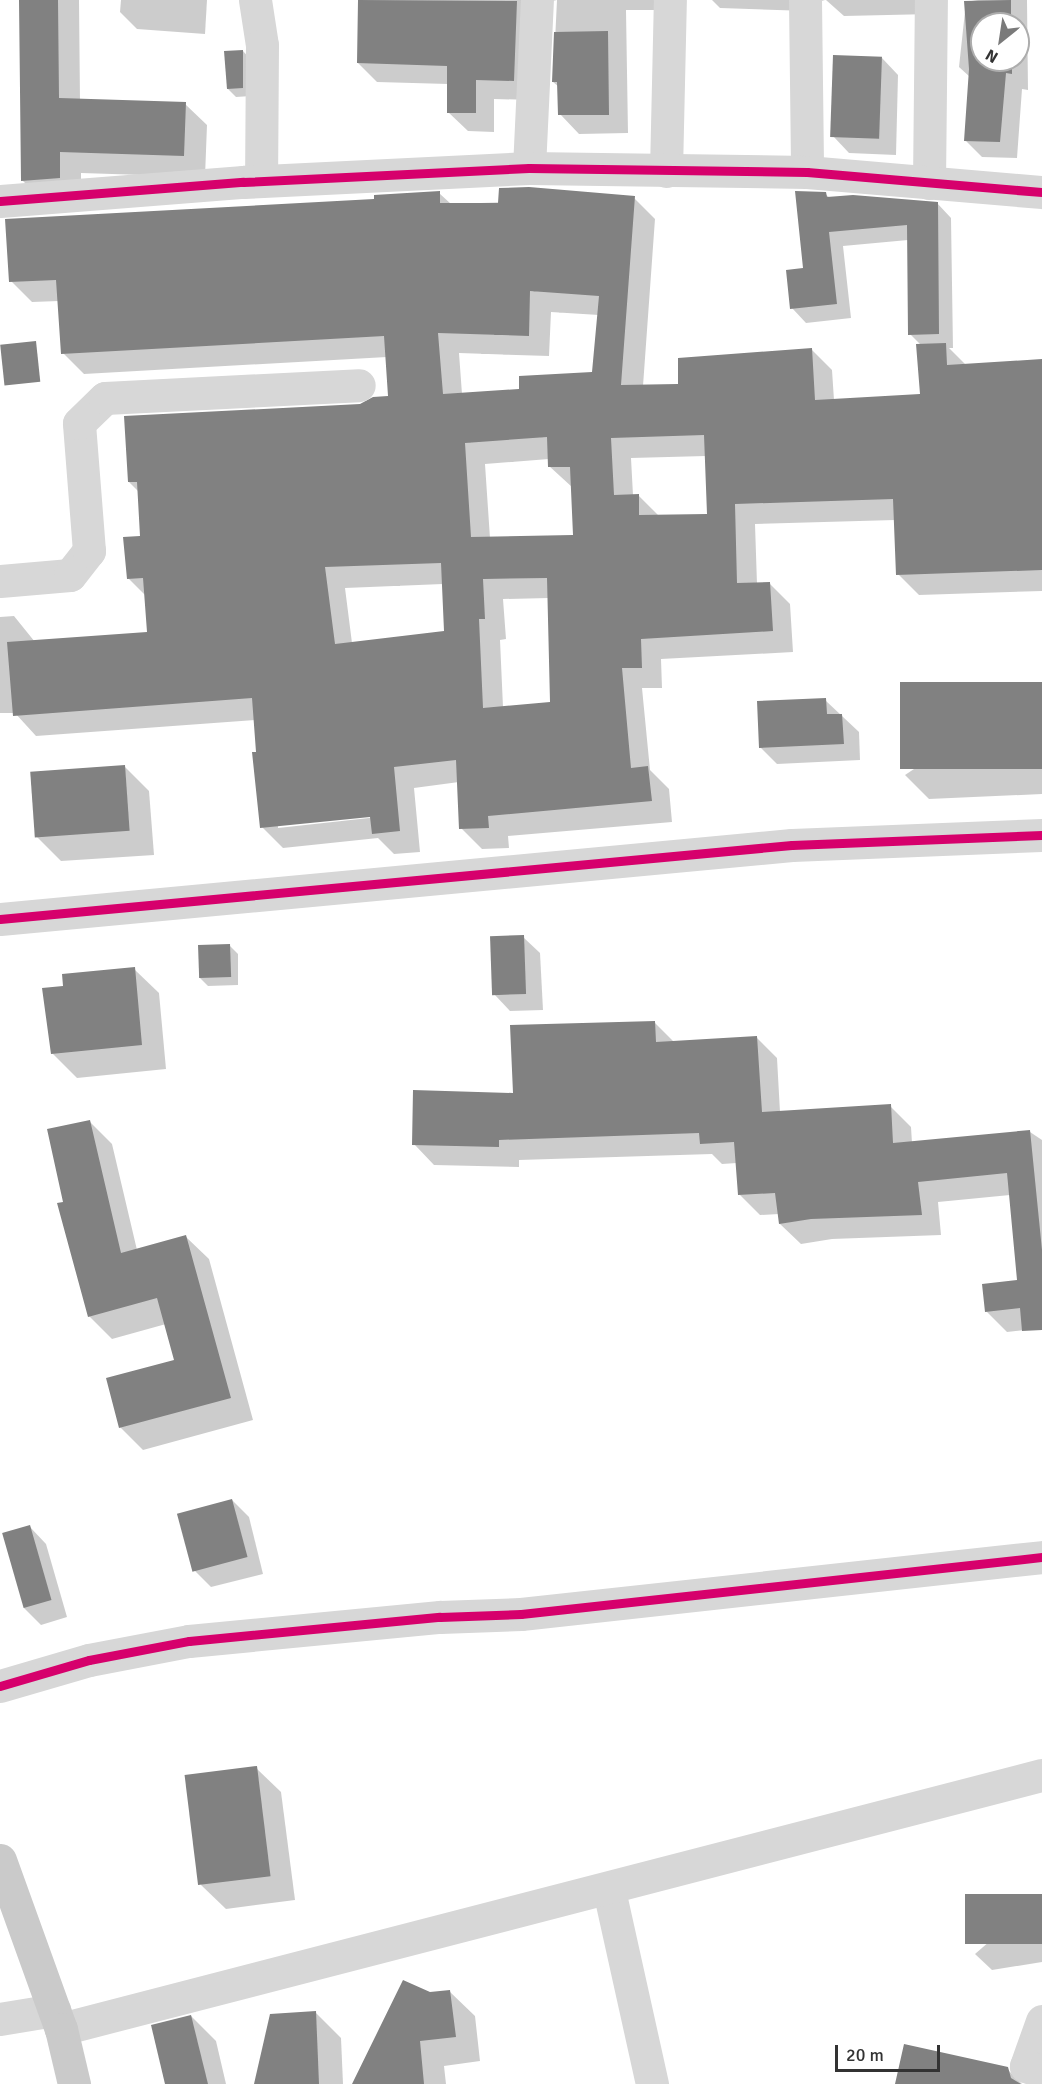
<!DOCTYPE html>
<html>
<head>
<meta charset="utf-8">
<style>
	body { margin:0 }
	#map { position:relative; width:1042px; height:2084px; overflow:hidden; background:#fff; font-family:Signika,sans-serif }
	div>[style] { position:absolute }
	.shadow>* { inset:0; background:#0003 }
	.building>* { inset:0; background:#818181; transform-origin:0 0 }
	.minor>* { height:33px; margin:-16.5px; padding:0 16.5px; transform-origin:16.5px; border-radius:16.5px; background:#d7d7d7 }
	.primary>* { height:33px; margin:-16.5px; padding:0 16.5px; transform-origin:16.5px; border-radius:16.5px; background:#cacaca }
	.cycleway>* { height:9px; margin:-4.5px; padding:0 4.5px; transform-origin:4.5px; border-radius:4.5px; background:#d6006c }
	span { translate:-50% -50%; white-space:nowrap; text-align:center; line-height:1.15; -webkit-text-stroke:6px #fff; paint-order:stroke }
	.north { position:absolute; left:970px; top:12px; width:60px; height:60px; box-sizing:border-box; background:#fff; border:2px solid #adadad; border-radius:50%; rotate:210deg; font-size:16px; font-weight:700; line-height:24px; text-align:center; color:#333 }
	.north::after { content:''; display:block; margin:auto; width:21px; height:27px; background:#7a7a7a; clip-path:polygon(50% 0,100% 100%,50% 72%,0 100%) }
	.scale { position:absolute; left:835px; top:2045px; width:105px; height:27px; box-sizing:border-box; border:3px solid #333; border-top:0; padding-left:8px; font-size:18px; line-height:21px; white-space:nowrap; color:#333; -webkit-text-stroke:4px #fff; paint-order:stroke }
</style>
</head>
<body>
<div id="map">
	<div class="shadow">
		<i style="clip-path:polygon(21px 0,79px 0,80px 101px,185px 104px,207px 125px,205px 177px,81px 173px,81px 199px,44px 202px,22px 180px)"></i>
		<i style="clip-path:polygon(121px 0,207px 0,205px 34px,137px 29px,120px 12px)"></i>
		<i style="clip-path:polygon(360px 0,557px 0,547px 2px,533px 100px,494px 99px,494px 132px,468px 131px,448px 112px,448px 84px,377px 82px,358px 63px)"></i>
		<i style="clip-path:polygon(557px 0,666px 0,666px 10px,626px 10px,628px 133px,579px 134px,560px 114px,559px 87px,553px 82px)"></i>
		<i style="clip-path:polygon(712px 0,825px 0,814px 3px,807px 11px,720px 8px)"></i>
		<i style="clip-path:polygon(826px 0,932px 0,932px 14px,844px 16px)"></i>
		<i style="clip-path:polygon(evenodd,978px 0,1027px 0,1028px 90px,1022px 89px,1017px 158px,982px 157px,965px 140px,970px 77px,959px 67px,966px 2px,978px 0,982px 24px,1018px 24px,1018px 60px,982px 60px,982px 24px)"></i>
		<i style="clip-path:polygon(243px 51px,251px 60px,251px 96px,236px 97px,228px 89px)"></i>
		<i style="clip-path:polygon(882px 58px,898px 75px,896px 155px,849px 153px,833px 136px)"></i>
		<i style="clip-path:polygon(evenodd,439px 193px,451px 204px,634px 198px,655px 219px,643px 386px,680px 385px,811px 349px,832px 370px,834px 400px,921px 395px,921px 345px,910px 334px,908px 240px,843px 246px,851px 318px,806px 323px,792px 308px,825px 194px,830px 198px,937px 203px,951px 218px,953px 348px,949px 348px,966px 365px,1042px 361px,1042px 591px,919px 595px,898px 574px,895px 520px,755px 524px,757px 584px,769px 583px,790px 604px,793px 652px,661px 659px,662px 688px,642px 688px,650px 770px,669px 789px,672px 822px,508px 836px,509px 848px,482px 849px,461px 828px,459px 782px,414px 788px,420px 852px,394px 854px,378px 838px,283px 848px,262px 827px,255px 720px,36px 736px,15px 713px,0 713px,0 617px,14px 616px,35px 642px,148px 633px,146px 596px,128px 578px,142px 537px,139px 492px,129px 482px,390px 397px,387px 357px,84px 374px,63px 353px,59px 301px,32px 302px,11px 281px,376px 200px,439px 193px,551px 312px,599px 315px,594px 374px,521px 390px,462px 394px,459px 353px,549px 356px,551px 312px,439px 193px,706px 456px,708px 515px,659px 516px,638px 495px,633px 495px,631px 458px,706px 456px,439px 193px,549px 459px,549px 466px,572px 487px,574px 537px,490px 538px,485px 464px,549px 459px,439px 193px,443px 584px,446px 632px,352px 643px,345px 588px,443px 584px,439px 193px,549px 598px,551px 703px,503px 707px,500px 640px,506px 639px,503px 599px,549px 598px,439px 193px,377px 814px,378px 817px,278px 828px,278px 825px,377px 814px)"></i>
		<i style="clip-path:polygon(1042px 684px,1042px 794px,929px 799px,905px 775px)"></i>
		<i style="clip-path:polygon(825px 700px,859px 732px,860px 760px,777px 764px,760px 747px)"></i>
		<i style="clip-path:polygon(124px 766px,149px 791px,154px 855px,61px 861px,37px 837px)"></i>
		<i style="clip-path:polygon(523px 937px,540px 953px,543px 1010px,510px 1011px,494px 994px)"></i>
		<i style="clip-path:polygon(230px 946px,238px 954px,238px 985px,208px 986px,199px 977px)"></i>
		<i style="clip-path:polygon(134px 969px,159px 993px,166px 1069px,77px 1078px,52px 1053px,65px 987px)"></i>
		<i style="clip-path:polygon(654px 1022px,674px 1042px,756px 1037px,777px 1058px,780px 1112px,890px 1106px,911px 1127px,912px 1143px,1030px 1132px,1042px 1140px,1042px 1328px,1007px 1332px,986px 1311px,1019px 1282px,1010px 1195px,938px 1202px,941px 1235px,832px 1239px,801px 1244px,780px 1224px,779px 1214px,760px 1215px,739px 1194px,737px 1163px,722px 1164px,712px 1154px,519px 1160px,519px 1167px,434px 1165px,414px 1144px)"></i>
		<i style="clip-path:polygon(89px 1121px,112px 1144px,137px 1250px,186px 1237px,209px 1259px,253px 1420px,143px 1450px,120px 1427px,176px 1361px,166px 1324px,112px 1339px,89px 1316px,65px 1203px)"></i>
		<i style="clip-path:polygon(232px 1500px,249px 1517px,263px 1574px,211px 1587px,194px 1570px)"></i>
		<i style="clip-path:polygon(30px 1527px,46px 1544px,67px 1617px,41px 1625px,24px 1608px)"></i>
		<i style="clip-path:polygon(256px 1768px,281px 1792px,295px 1900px,226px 1909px,201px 1885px)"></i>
		<i style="clip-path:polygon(1042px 1896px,1042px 1962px,992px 1970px,975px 1954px)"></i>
		<i style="clip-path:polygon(449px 1991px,475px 2016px,480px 2061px,444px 2066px,446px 2084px,354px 2084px,429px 1993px)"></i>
		<i style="clip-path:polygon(316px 2013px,341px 2038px,343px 2084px,256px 2084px)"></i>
		<i style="clip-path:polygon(191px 2016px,216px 2041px,226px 2084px,169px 2084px)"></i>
		<i style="clip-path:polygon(1007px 2069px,1022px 2084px,897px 2084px)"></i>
	</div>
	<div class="building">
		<i style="clip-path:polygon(19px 0,58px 0,59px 98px,186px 102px,184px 156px,60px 152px,60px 178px,21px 181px)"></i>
		<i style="clip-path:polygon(358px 0,517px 1px,514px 81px,476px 80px,476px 113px,447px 113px,447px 66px,357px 63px)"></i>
		<i style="clip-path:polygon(1011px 0,1011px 24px,982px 24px,982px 60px,1012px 60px,1012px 74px,1006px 73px,1000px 142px,964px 141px,969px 69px,964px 1px)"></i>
		<i style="clip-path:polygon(608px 31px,609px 115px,558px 115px,557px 82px,552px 82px,554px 32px)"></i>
		<i style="clip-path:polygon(243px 50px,243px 88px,227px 89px,224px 51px)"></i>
		<i style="left:833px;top:55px;width:49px;height:82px;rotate:2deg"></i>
		<i style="clip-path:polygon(evenodd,529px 187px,635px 196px,621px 385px,678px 384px,678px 358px,812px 348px,815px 400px,920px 394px,916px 344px,946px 343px,947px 365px,1042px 359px,1042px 570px,896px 575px,893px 499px,735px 504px,737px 583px,770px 582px,773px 631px,641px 639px,642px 668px,622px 668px,631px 768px,648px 766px,652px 801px,488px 816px,489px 828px,459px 829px,456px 760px,394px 767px,400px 831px,372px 834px,370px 817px,260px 828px,252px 752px,256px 752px,252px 698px,13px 716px,7px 642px,147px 632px,143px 578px,127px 579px,123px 537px,140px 536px,137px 482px,128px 482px,124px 416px,360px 404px,373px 397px,388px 396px,384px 336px,61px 354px,56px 280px,9px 282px,5px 219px,374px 199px,374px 195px,440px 191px,440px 203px,498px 203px,499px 188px,529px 187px,530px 291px,599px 296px,592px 372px,519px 376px,519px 389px,443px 394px,438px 333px,529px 336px,530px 291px,529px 187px,704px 435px,707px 514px,639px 515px,639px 494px,614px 495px,611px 438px,704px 435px,529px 187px,547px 437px,548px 467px,570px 467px,573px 535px,471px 537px,465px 443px,547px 437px,529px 187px,441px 563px,444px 631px,335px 644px,325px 567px,441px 563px,529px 187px,547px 578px,550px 702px,483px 708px,479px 619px,485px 619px,483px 579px,547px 578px)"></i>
		<i style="clip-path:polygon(795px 191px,826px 192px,827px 197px,853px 195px,938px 202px,939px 334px,908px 335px,907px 225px,829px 232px,837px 304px,790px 309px,786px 270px,803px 268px)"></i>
		<i style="left:36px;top:341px;width:41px;height:36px;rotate:84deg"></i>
		<i style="left:1042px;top:682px;width:87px;height:142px;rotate:90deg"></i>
		<i style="clip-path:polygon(826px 698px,827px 714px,842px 714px,844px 744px,759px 748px,757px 701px)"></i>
		<i style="left:125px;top:765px;width:66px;height:95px;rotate:86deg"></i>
		<i style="left:524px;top:935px;width:59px;height:34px;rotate:88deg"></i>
		<i style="left:230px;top:944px;width:33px;height:32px;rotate:88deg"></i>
		<i style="clip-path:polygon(135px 967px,142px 1045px,51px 1054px,42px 988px,63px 986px,62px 974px)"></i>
		<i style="clip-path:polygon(655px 1021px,656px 1042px,757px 1036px,762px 1112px,891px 1104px,893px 1143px,1030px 1130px,1042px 1250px,1042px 1330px,1022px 1331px,1020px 1308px,985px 1312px,982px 1284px,1017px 1280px,1007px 1173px,918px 1182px,922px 1215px,811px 1219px,779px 1224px,775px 1193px,738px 1195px,734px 1142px,700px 1144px,699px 1133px,499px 1140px,499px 1147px,412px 1145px,413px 1090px,513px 1093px,510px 1025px)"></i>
		<i style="clip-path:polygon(90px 1120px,121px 1253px,186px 1235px,231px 1398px,119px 1428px,106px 1378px,174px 1360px,157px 1298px,88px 1317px,57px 1203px,63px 1202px,47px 1129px)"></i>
		<i style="left:232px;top:1499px;width:60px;height:57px;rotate:75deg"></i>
		<i style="left:30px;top:1525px;width:78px;height:29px;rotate:74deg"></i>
		<i style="left:257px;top:1766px;width:111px;height:73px;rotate:83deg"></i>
		<i style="left:1042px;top:1894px;width:50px;height:77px;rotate:90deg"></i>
		<i style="clip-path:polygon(403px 1980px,430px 1992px,450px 1990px,456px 2037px,420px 2041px,424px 2084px,352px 2084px)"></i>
		<i style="clip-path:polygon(316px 2011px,319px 2084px,254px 2084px,270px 2014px)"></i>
		<i style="clip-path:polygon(191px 2015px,208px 2084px,165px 2084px,151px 2025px)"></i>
		<i style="clip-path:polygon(904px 2044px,1008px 2067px,1011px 2078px,1021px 2084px,895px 2084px)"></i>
	</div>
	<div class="minor">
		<i style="left:255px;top:0;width:46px;rotate:81.2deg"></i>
		<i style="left:262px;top:45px;width:136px;rotate:90.4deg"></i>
		<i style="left:805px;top:0;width:172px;rotate:89.3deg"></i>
		<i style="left:529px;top:168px;width:168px;rotate:-87.3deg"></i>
		<i style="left:666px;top:171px;width:171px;rotate:-88.7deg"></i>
		<i style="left:929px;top:183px;width:183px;rotate:-89.4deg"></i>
		<i style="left:0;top:201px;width:244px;rotate:-4.5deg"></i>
		<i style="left:243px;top:182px;width:286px;rotate:-2.8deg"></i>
		<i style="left:529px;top:168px;width:278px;rotate:0.8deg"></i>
		<i style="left:807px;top:172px;width:236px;rotate:4.9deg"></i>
		<i style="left:0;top:581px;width:70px;rotate:-4.9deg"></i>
		<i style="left:70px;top:575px;width:31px;rotate:-52deg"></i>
		<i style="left:89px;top:551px;width:128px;rotate:-94.5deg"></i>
		<i style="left:79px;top:423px;width:36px;rotate:-44deg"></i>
		<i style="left:105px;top:398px;width:254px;rotate:-2.9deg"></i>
		<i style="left:0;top:919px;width:795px;rotate:-5.34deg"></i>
		<i style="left:792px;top:845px;width:250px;rotate:-2.3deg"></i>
		<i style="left:0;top:1686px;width:93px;rotate:-16.3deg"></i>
		<i style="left:89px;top:1660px;width:102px;rotate:-10.8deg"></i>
		<i style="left:189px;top:1641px;width:252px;rotate:-5.5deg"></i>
		<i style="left:440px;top:1617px;width:81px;rotate:-2.1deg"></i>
		<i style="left:521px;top:1614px;width:524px;rotate:-6.24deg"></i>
		<i style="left:609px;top:1890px;width:199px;rotate:77.5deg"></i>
		<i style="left:0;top:2019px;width:55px;rotate:-9.5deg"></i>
		<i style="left:1042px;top:2021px;width:48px;rotate:109.6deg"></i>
		<i style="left:1026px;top:2066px;width:17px;rotate:21deg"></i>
		<i style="left:61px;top:2029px;width:1013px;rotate:-14.52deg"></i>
	</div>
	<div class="primary">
		<i style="left:0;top:1860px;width:180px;rotate:70.2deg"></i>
		<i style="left:61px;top:2029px;width:57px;rotate:76.7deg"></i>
	</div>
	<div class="cycleway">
		<i style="left:0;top:201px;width:244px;rotate:-4.5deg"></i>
		<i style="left:243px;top:182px;width:286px;rotate:-2.8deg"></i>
		<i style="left:529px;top:168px;width:278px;rotate:0.8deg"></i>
		<i style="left:807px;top:172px;width:236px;rotate:4.9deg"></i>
		<i style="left:0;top:919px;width:795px;rotate:-5.34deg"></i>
		<i style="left:792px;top:845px;width:250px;rotate:-2.3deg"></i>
		<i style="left:0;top:1686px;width:93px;rotate:-16.3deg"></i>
		<i style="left:89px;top:1660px;width:102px;rotate:-10.8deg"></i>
		<i style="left:189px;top:1641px;width:252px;rotate:-5.5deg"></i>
		<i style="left:440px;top:1617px;width:81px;rotate:-2.1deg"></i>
		<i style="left:521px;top:1614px;width:524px;rotate:-6.24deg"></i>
	</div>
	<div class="north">N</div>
	<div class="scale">20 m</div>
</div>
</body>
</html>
